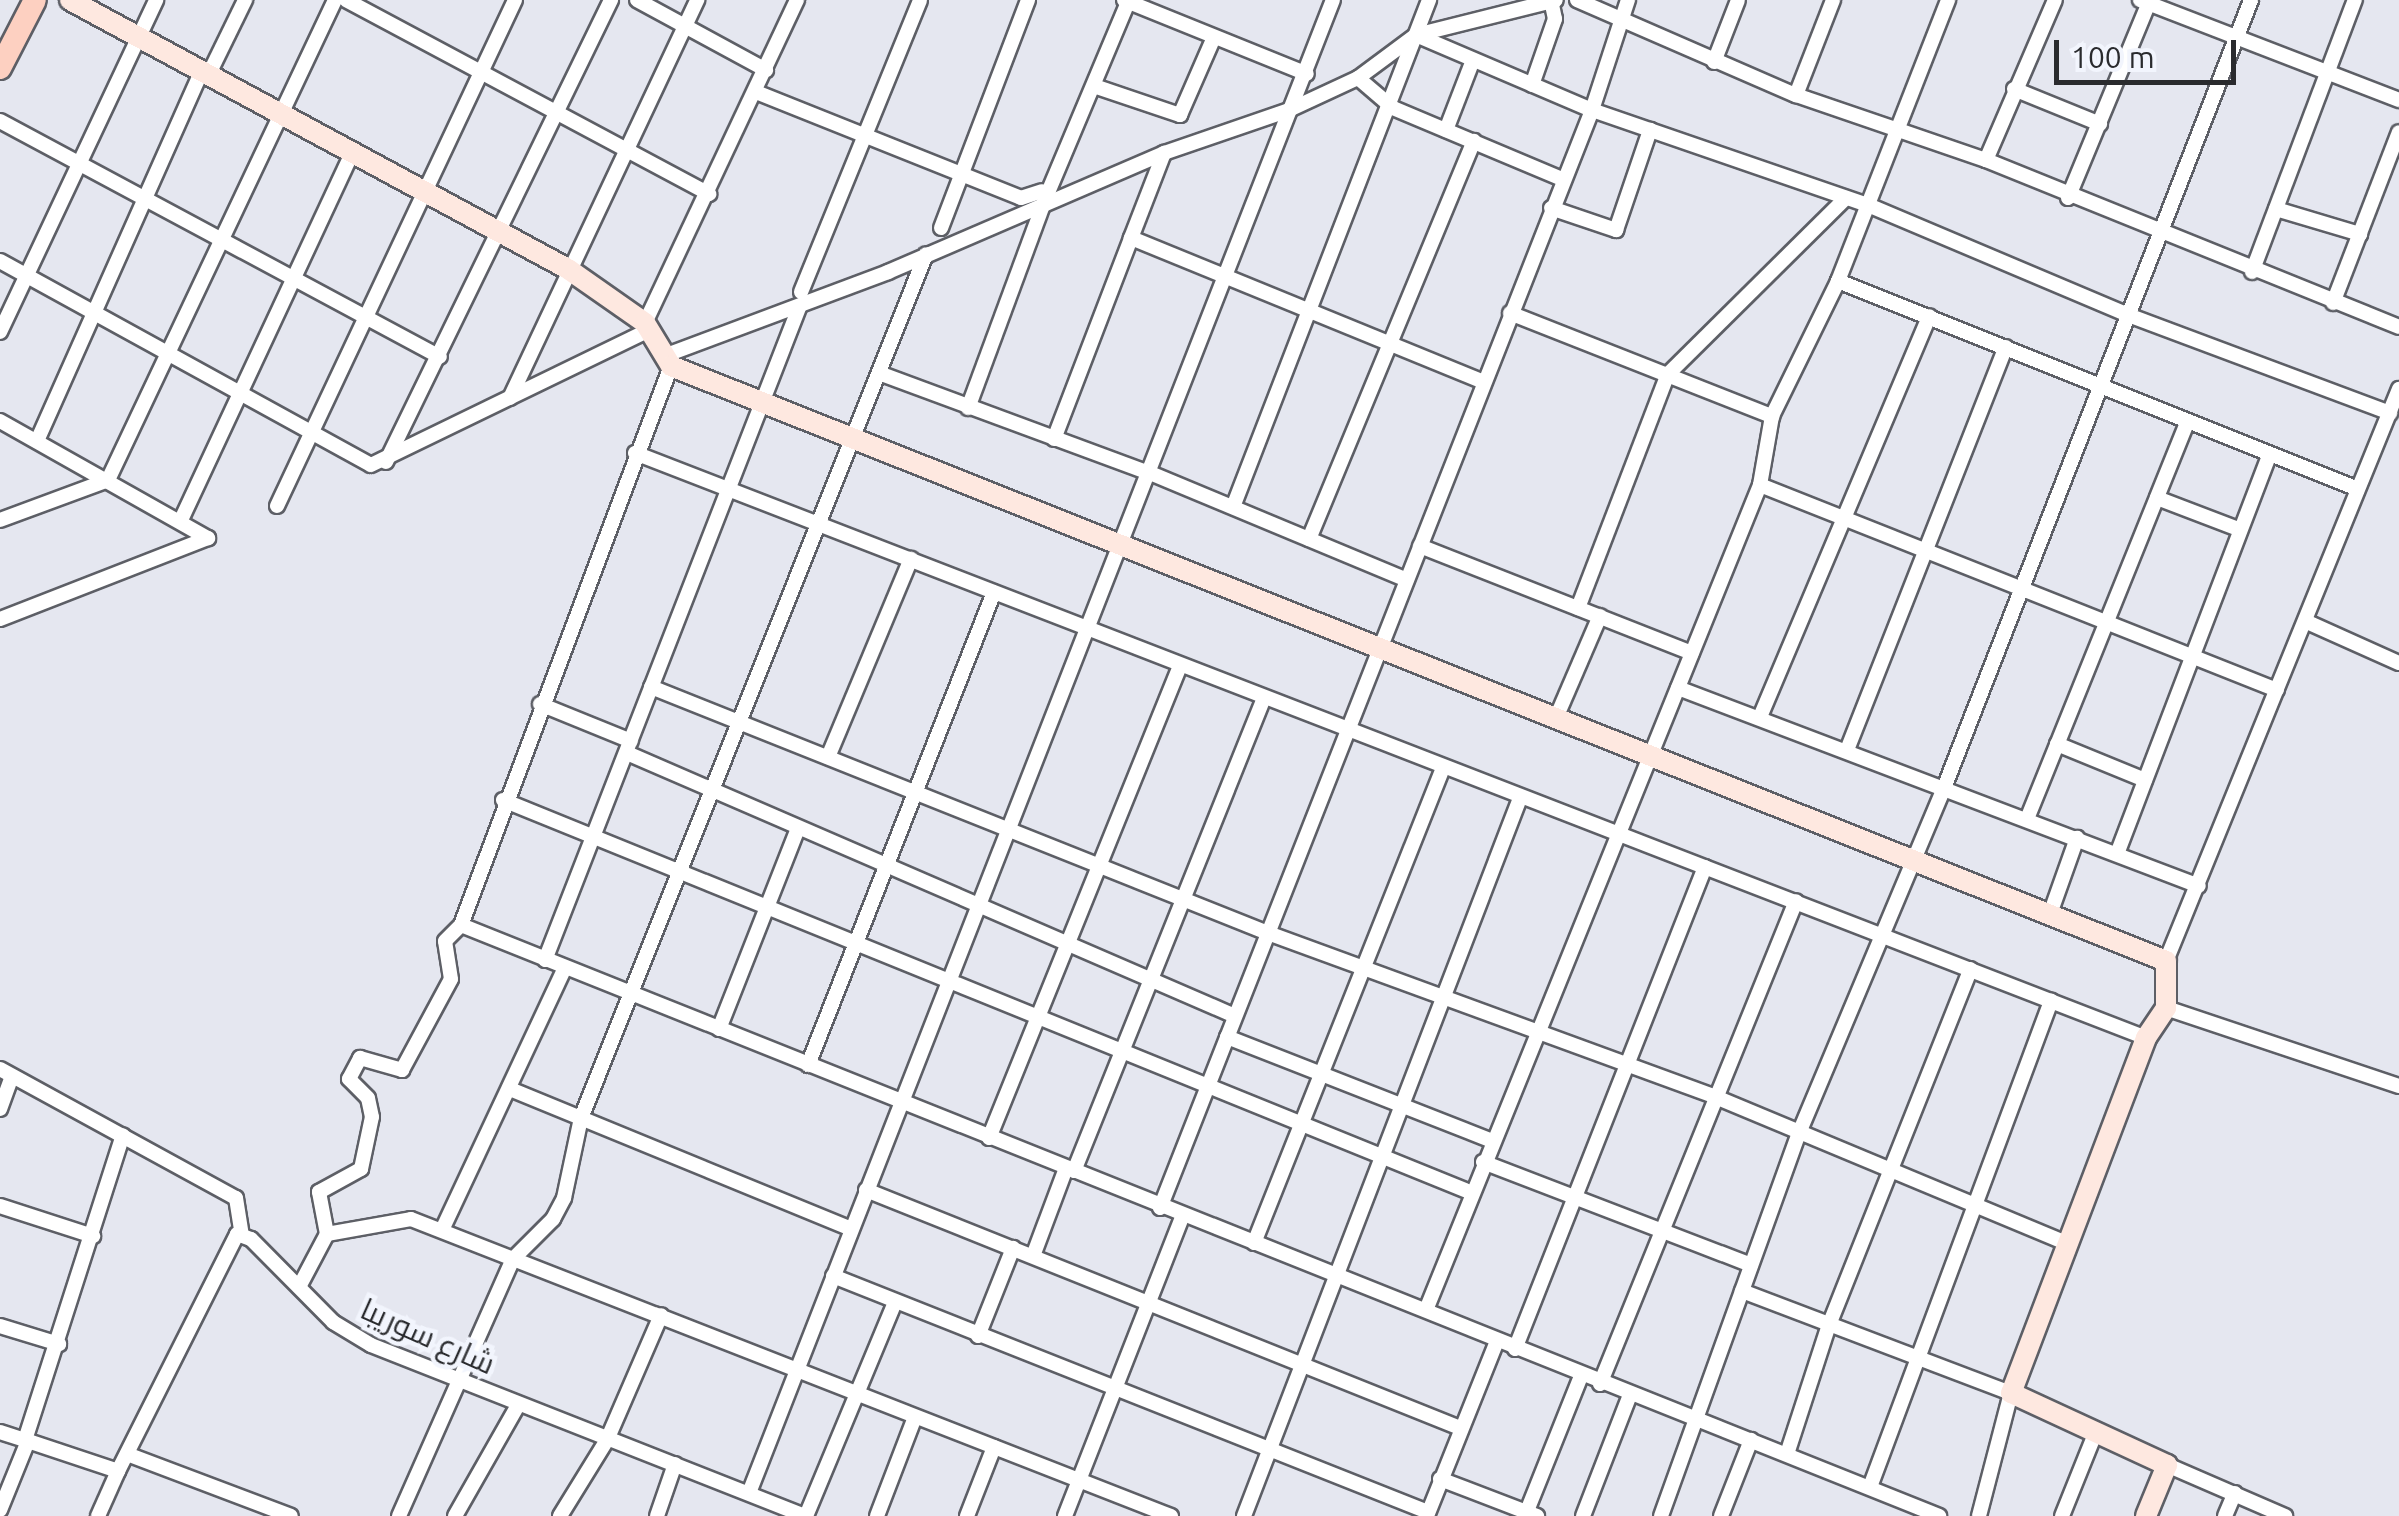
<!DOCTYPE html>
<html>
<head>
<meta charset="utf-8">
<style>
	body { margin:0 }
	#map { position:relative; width:2399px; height:1516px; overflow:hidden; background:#e5e7f0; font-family:Ubuntu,Cairo,sans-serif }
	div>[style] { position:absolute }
	.roads { filter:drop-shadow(2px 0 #5d5f66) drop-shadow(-2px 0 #5d5f66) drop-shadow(0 2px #5d5f66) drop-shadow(0 -2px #5d5f66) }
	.street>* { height:14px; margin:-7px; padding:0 7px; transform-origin:7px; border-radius:7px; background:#fff }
	.secondary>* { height:20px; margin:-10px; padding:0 10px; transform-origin:10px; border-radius:10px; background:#fee8e0 }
	.primary>* { height:22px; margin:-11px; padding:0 11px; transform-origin:11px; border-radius:11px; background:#fdd0c1 }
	span { translate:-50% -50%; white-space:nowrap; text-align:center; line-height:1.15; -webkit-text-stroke:9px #f2f5fd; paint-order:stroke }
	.street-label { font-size:30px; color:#2a2b2e }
	.scale { position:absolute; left:2054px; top:40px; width:182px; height:45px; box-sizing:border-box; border:5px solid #2a2b2e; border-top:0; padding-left:12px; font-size:30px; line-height:35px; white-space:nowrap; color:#2a2b2e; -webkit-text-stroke:8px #f2f5fd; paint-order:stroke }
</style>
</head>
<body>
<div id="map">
	<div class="roads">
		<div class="street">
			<i style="left:346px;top:0;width:412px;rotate:28.1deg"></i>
			<i style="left:637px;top:0;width:147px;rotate:28.5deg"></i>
			<i style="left:1124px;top:0;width:197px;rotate:22deg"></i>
			<i style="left:1577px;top:0;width:239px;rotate:23.5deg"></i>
			<i style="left:1796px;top:95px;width:201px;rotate:18.9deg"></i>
			<i style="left:1986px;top:160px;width:445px;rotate:22deg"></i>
			<i style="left:2140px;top:0;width:278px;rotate:21.1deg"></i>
			<i style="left:1416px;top:35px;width:191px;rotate:23.1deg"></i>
			<i style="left:1592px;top:110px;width:292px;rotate:19deg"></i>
			<i style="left:1868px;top:205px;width:282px;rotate:22.9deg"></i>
			<i style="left:2128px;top:315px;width:280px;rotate:20.5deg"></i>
			<i style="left:1714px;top:62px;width:66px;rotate:-68.8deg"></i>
			<i style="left:208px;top:76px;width:85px;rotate:-64deg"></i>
			<i style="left:1358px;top:78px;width:46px;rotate:40.6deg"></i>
			<i style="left:1393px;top:108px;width:183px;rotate:22.8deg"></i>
			<i style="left:1532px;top:85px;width:70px;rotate:-70.8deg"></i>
			<i style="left:1555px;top:19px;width:19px;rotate:-102deg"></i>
			<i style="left:1094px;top:86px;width:91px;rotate:18.6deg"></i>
			<i style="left:1180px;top:115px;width:85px;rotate:-66.4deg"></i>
			<i style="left:2014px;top:89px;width:93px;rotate:22.1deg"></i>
			<i style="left:756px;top:92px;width:285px;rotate:21.8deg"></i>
			<i style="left:1021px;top:198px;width:22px;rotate:-18deg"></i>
			<i style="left:1796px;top:95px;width:102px;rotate:-68.7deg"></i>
			<i style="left:0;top:121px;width:499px;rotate:28.2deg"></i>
			<i style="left:1446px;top:130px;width:75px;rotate:-68.9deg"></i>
			<i style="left:1164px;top:153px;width:91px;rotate:111.2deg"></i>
			<i style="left:1131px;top:238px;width:380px;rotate:22.2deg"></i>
			<i style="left:1986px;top:160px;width:174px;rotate:-66.7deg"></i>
			<i style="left:2068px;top:198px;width:214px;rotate:-67.5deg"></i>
			<i style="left:1551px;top:208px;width:69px;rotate:18.7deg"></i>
			<i style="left:1616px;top:230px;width:106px;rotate:-71.2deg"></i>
			<i style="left:2276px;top:209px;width:88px;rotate:16.6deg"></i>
			<i style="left:941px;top:228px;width:244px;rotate:-69.1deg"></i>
			<i style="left:0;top:261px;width:423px;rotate:28.8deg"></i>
			<i style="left:371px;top:465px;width:311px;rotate:-25.9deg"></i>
			<i style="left:2252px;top:272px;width:291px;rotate:-69.3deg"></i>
			<i style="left:1838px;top:281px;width:560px;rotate:21.8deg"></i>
			<i style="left:801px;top:292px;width:315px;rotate:-67.8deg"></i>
			<i style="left:2333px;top:303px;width:183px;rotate:-68.9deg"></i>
			<i style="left:1510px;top:313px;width:282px;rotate:21.5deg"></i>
			<i style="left:645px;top:323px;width:357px;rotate:-64.8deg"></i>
			<i style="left:0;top:332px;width:367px;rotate:-64.8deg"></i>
			<i style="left:669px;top:354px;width:234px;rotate:-20.5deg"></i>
			<i style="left:888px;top:272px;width:301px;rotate:-23.3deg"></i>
			<i style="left:1164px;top:153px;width:132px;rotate:-19deg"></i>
			<i style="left:1289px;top:110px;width:76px;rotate:-24.9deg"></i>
			<i style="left:1358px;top:78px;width:72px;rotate:-36.6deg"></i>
			<i style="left:1416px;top:35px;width:144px;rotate:-14deg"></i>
			<i style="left:879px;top:373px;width:289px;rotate:20.3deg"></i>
			<i style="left:1150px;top:473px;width:278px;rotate:22.6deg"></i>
			<i style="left:510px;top:398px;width:440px;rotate:-64.8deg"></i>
			<i style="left:968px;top:408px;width:220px;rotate:-69.7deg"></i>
			<i style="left:1044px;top:202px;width:217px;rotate:-67.2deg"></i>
			<i style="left:0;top:421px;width:239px;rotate:29.4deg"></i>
			<i style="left:208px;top:538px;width:223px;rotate:158.7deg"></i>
			<i style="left:1054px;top:439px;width:215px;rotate:-69deg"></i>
			<i style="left:37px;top:441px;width:404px;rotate:-66deg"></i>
			<i style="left:635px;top:453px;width:1620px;rotate:21.16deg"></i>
			<i style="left:386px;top:462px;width:514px;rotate:-64.03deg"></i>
			<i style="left:1760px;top:485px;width:556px;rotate:21.63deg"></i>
			<i style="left:2157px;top:498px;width:87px;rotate:20.9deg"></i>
			<i style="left:277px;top:506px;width:559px;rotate:-64.81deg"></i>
			<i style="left:1233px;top:507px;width:544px;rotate:-68.86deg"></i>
			<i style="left:0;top:520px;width:115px;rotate:-20.3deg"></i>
			<i style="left:108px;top:480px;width:531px;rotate:-64.69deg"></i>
			<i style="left:181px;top:520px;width:400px;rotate:-65deg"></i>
			<i style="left:1309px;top:539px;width:431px;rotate:-67.5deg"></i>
			<i style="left:1420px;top:546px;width:292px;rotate:21.5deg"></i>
			<i style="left:1578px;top:608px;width:251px;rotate:-69deg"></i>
			<i style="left:1668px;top:374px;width:250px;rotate:-44.7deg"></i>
			<i style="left:2305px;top:621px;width:103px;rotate:24.1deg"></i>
			<i style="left:651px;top:687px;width:664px;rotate:21.74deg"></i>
			<i style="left:1268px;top:933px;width:474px;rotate:20.1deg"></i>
			<i style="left:1713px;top:1096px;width:382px;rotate:22.6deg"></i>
			<i style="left:1678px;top:688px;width:557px;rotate:20.81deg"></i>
			<i style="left:540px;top:704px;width:98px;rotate:22.1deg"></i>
			<i style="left:1760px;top:717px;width:435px;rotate:-67.1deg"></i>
			<i style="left:1556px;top:718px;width:111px;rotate:-66.7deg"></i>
			<i style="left:2057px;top:744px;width:95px;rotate:22.2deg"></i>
			<i style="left:1847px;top:750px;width:433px;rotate:-68.5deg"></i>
			<i style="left:627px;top:753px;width:662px;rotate:23.39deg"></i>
			<i style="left:828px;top:757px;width:215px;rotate:-67.3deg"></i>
			<i style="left:503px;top:800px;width:1043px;rotate:22.07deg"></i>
			<i style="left:2027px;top:819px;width:429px;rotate:-68deg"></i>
			<i style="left:2117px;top:854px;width:428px;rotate:-69.1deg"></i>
			<i style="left:2050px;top:914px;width:81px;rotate:-70.4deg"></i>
			<i style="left:461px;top:925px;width:1592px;rotate:21.79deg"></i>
			<i style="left:545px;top:960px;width:700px;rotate:-68.72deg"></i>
			<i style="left:2166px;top:961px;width:618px;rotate:-67.84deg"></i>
			<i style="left:2166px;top:1008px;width:246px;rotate:18.5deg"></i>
			<i style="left:719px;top:1029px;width:216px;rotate:-68.5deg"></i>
			<i style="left:1227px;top:1037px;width:285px;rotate:21.4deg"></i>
			<i style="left:808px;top:1065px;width:508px;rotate:-68.53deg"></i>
			<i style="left:0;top:1069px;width:269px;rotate:28.7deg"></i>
			<i style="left:236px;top:1198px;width:36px;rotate:81deg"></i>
			<i style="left:510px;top:1089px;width:369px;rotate:22.3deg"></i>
			<i style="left:0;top:1109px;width:35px;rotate:-70deg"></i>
			<i style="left:989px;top:1138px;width:509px;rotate:-67.97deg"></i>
			<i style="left:1483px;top:1162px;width:287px;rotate:21deg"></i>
			<i style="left:1074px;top:1171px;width:510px;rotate:-68.12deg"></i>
			<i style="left:866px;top:1190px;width:640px;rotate:21.83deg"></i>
			<i style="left:0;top:1206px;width:98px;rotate:17.9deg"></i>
			<i style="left:1160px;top:1208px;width:1180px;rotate:-68.52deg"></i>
			<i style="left:1592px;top:110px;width:116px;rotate:-71.9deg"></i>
			<i style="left:443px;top:1228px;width:287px;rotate:-64.9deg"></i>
			<i style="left:327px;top:1234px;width:43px;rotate:-100.8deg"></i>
			<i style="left:319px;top:1192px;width:48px;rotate:-28.7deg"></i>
			<i style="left:361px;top:1169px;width:53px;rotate:-78.1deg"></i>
			<i style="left:372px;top:1117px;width:19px;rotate:-102deg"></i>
			<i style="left:368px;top:1098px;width:27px;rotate:-135deg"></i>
			<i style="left:349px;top:1079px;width:24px;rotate:-62deg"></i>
			<i style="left:360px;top:1058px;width:44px;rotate:15.9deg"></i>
			<i style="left:402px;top:1070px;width:103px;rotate:-61.7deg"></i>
			<i style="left:451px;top:979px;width:38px;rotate:-99deg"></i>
			<i style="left:445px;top:941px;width:23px;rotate:-45deg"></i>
			<i style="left:461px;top:925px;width:597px;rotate:-69.41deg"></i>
			<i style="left:1254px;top:1243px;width:511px;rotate:-68.3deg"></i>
			<i style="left:1033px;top:1256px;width:94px;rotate:-69.4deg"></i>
			<i style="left:833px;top:1276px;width:640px;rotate:21.64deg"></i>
			<i style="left:299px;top:1287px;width:60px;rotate:-62.2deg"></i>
			<i style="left:327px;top:1234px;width:85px;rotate:-10.1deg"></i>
			<i style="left:411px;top:1219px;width:816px;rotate:21.35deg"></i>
			<i style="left:1742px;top:1291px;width:288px;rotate:20.8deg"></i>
			<i style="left:2011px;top:1393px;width:127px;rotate:104.6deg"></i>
			<i style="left:1426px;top:1310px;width:890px;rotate:-67.96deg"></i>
			<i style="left:1760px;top:485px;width:70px;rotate:-80.1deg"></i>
			<i style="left:1772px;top:416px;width:150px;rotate:-63.9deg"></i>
			<i style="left:1838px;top:281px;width:302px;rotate:-68.6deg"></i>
			<i style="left:0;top:1326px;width:62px;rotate:17deg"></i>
			<i style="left:978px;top:1336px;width:95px;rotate:-68.3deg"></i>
			<i style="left:1515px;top:1349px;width:518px;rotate:-68.49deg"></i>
			<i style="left:1600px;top:1384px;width:521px;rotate:-67.91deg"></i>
			<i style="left:0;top:1432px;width:29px;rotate:18deg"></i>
			<i style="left:25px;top:1440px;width:320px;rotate:-72.2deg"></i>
			<i style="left:127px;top:1454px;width:175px;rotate:20.7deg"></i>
			<i style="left:1787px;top:1454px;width:136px;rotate:-72deg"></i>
			<i style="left:1829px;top:1325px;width:383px;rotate:-68.3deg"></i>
			<i style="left:2167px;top:1465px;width:129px;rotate:23.4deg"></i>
			<i style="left:1440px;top:1479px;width:104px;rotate:20.9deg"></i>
			<i style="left:1870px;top:1487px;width:519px;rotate:-69.57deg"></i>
			<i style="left:749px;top:1493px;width:1603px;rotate:-68.64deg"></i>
			<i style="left:0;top:1510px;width:74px;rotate:-67.9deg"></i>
			<i style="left:28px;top:1441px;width:95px;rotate:18.4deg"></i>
			<i style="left:118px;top:1471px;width:265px;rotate:-63.3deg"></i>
			<i style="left:237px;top:1234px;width:15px;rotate:20deg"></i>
			<i style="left:251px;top:1239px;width:117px;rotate:45.3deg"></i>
			<i style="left:333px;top:1322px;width:44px;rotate:31.2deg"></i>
			<i style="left:371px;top:1345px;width:467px;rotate:21.5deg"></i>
			<i style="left:806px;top:1516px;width:232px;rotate:-67.4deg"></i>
			<i style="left:98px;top:1516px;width:49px;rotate:-66deg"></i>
			<i style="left:399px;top:1516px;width:281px;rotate:-66.1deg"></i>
			<i style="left:513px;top:1259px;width:57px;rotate:-45deg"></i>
			<i style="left:553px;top:1219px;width:24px;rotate:-62deg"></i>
			<i style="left:564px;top:1198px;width:82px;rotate:-78deg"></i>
			<i style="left:581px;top:1118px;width:930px;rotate:-68.23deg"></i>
			<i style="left:455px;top:1516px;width:128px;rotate:-60.4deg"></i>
			<i style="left:560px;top:1516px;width:89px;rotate:-58.3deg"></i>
			<i style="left:607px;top:1440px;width:136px;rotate:-66.6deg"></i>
			<i style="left:657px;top:1516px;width:55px;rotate:-70.9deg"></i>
			<i style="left:877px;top:1516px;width:106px;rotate:-69deg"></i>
			<i style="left:967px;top:1516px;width:74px;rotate:-68.6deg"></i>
			<i style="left:1065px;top:1516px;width:323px;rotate:-68.6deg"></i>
			<i style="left:1244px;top:1516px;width:769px;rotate:-68.97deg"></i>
			<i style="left:1427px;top:1516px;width:188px;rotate:-68.2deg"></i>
			<i style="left:1525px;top:1516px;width:151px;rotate:-68.2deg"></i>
			<i style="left:1583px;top:1516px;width:130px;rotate:-68.8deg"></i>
			<i style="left:1661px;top:1516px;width:407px;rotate:-70.2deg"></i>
			<i style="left:1799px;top:1133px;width:374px;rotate:-67.2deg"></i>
			<i style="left:1944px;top:788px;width:846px;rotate:-68.71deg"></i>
			<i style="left:1721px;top:1516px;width:82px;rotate:-68.5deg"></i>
			<i style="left:2062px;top:1516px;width:88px;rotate:-68.1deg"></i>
			<i style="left:2225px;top:1516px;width:25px;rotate:-67deg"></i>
		</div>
		<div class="secondary">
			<i style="left:70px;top:0;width:566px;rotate:28.38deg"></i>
			<i style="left:568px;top:269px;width:94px;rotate:35deg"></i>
			<i style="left:645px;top:323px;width:50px;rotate:58.8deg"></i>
			<i style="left:671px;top:366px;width:1609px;rotate:21.7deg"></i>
			<i style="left:2166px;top:961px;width:47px;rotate:90deg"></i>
			<i style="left:2166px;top:1008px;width:36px;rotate:124deg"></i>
			<i style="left:2146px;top:1038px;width:380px;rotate:110.8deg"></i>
			<i style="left:2011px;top:1393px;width:172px;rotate:24.8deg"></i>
			<i style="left:2167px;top:1465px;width:55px;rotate:112.4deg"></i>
		</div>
		<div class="primary">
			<i style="left:0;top:68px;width:76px;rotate:-62.8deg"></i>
		</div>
	</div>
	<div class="street-label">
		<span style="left:428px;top:1336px;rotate:24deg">شارع سوريبا</span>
	</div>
	<div class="scale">100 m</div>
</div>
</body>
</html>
